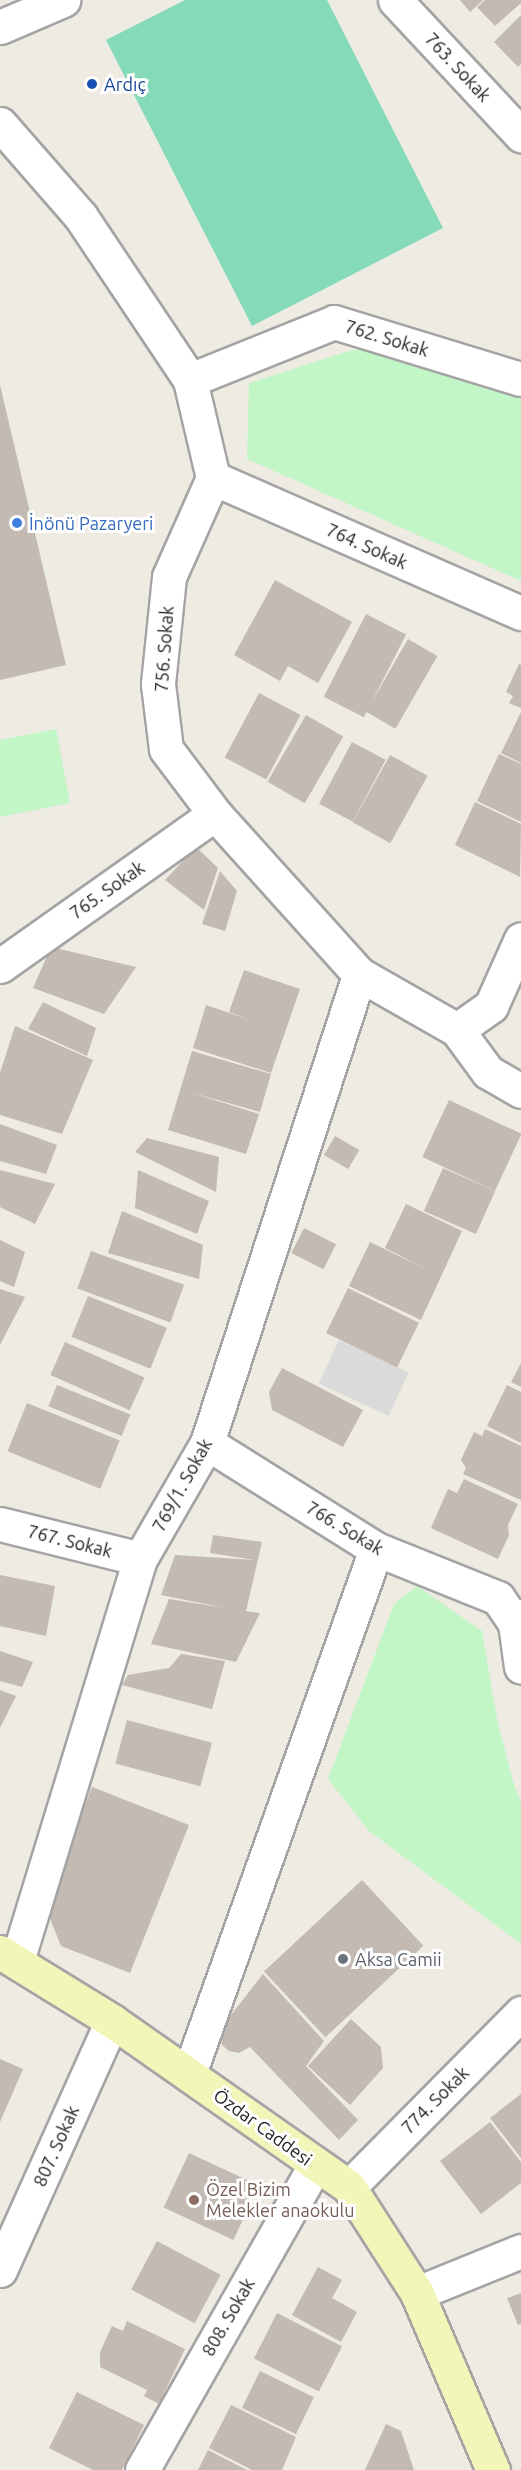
<!DOCTYPE html>
<html>
<head>
<meta charset="utf-8">
<style>
	body { margin:0 }
	#map { position:relative; width:521px; height:2470px; overflow:hidden; background:#eeebe3; font-family:Ubuntu,sans-serif }
	div>[style] { position:absolute }
	.residential>* { inset:0; background:#dbdada; transform-origin:0 0 }
	.park>* { inset:0; background:#c2f6c7 }
	.pitch>* { inset:0; background:#85daba }
	.building>* { inset:0; background:#c2bab3; transform-origin:0 0 }
	.roads { filter:drop-shadow(2px 0 #a4a4a4) drop-shadow(-2px 0 #a4a4a4) drop-shadow(0 2px #a4a4a4) drop-shadow(0 -2px #a4a4a4) }
	.street>* { height:33px; margin:-16.5px; padding:0 16.5px; transform-origin:16.5px; border-radius:16.5px; background:#fff }
	.secondary>* { height:33px; margin:-16.5px; padding:0 16.5px; transform-origin:16.5px; border-radius:16.5px; background:#f2f6b9 }
	.dots>* { width:16px; height:16px; translate:-50% -50%; box-sizing:border-box; border:3px solid #fff; border-radius:50% }
	span { translate:-50% -50%; white-space:nowrap; text-align:center; line-height:1.15; -webkit-text-stroke:6px #fff; paint-order:stroke }
	.street-label { font-size:18px; color:#1d1d1d }
	.transit-label { font-size:18px; color:#164399 }
	.left { translate:0 -50%; text-align:left }
	.shop-label { font-size:18px; color:#366cbe }
	.worship-label { font-size:18px; color:#5b616d }
	.education-label { font-size:18px; color:#785e54 }
</style>
</head>
<body>
<div id="map">
	<div class="residential">
		<i style="left:339px;top:1340px;width:77px;height:48px;rotate:25deg"></i>
	</div>
	<div class="park">
		<i style="clip-path:polygon(372px 349px,521px 393px,521px 581px,247px 459px,249px 383px,352px 350px)"></i>
		<i style="clip-path:polygon(56px 729px,70px 803px,0 817px,0 740px)"></i>
		<i style="clip-path:polygon(417px 1586px,482px 1631px,497px 1719px,514px 1785px,521px 1801px,521px 1944px,369px 1831px,328px 1779px,394px 1604px)"></i>
	</div>
	<div class="pitch">
		<i style="clip-path:polygon(185px 0,327px 0,443px 228px,252px 326px,106px 40px)"></i>
	</div>
	<div class="building">
		<i style="clip-path:polygon(460px 0,483px 0,470px 12px)"></i>
		<i style="clip-path:polygon(485px 0,521px 0,521px 3px,495px 26px,477px 7px)"></i>
		<i style="clip-path:polygon(521px 15px,521px 64px,518px 67px,494px 42px)"></i>
		<i style="clip-path:polygon(0 385px,66px 665px,0 680px)"></i>
		<i style="clip-path:polygon(275px 580px,352px 622px,318px 683px,288px 666px,280px 681px,234px 655px)"></i>
		<i style="left:366px;top:614px;width:45px;height:93px;rotate:27deg"></i>
		<i style="left:408px;top:639px;width:34px;height:84px;rotate:30deg"></i>
		<i style="clip-path:polygon(519px 664px,521px 665px,521px 708px,509px 703px,513px 696px,506px 692px)"></i>
		<i style="left:259px;top:693px;width:47px;height:73px;rotate:28deg"></i>
		<i style="clip-path:polygon(521px 712px,521px 763px,501px 753px)"></i>
		<i style="left:306px;top:715px;width:43px;height:77px;rotate:30deg"></i>
		<i style="left:352px;top:742px;width:38px;height:70px;rotate:28deg"></i>
		<i style="clip-path:polygon(499px 754px,521px 764px,521px 822px,477px 801px)"></i>
		<i style="left:390px;top:755px;width:43px;height:77px;rotate:29deg"></i>
		<i style="clip-path:polygon(475px 802px,521px 824px,520px 877px,455px 845px)"></i>
		<i style="clip-path:polygon(196px 847px,218px 868px,204px 910px,165px 880px)"></i>
		<i style="clip-path:polygon(220px 871px,237px 891px,225px 931px,202px 924px)"></i>
		<i style="clip-path:polygon(51px 947px,136px 967px,104px 1014px,33px 988px)"></i>
		<i style="clip-path:polygon(244px 970px,300px 989px,271px 1073px,193px 1048px,206px 1005px,250px 1020px,229px 1012px)"></i>
		<i style="clip-path:polygon(43px 1002px,96px 1028px,87px 1056px,28px 1029px)"></i>
		<i style="clip-path:polygon(15px 1026px,93px 1060px,62px 1134px,0 1115px,0 1073px)"></i>
		<i style="clip-path:polygon(192px 1051px,271px 1074px,260px 1112px,189px 1092px,259px 1114px,246px 1154px,168px 1130px)"></i>
		<i style="left:449px;top:1100px;width:80px;height:63px;rotate:25deg"></i>
		<i style="clip-path:polygon(0 1124px,57px 1145px,46px 1174px,0 1161px)"></i>
		<i style="left:335px;top:1136px;width:28px;height:22px;rotate:30deg"></i>
		<i style="clip-path:polygon(147px 1138px,219px 1157px,216px 1192px,135px 1152px)"></i>
		<i style="left:443px;top:1168px;width:57px;height:47px;rotate:24deg"></i>
		<i style="clip-path:polygon(0 1170px,55px 1184px,35px 1224px,0 1207px)"></i>
		<i style="clip-path:polygon(138px 1170px,209px 1201px,197px 1234px,135px 1208px)"></i>
		<i style="clip-path:polygon(406px 1204px,462px 1231px,421px 1320px,349px 1286px,370px 1242px,428px 1270px,385px 1248px)"></i>
		<i style="clip-path:polygon(122px 1211px,203px 1245px,199px 1279px,108px 1253px)"></i>
		<i style="left:304px;top:1228px;width:36px;height:28px;rotate:27deg"></i>
		<i style="clip-path:polygon(0 1240px,25px 1252px,14px 1287px,0 1281px)"></i>
		<i style="left:91px;top:1251px;width:99px;height:40px;rotate:20deg"></i>
		<i style="left:348px;top:1288px;width:79px;height:50px;rotate:26deg"></i>
		<i style="clip-path:polygon(0 1289px,25px 1297px,0 1345px)"></i>
		<i style="left:88px;top:1296px;width:85px;height:44px;rotate:22deg"></i>
		<i style="left:65px;top:1342px;width:87px;height:36px;rotate:24deg"></i>
		<i style="clip-path:polygon(521px 1363px,521px 1387px,511px 1382px)"></i>
		<i style="clip-path:polygon(282px 1368px,363px 1410px,343px 1447px,272px 1410px,269px 1392px)"></i>
		<i style="left:57px;top:1385px;width:79px;height:23px;rotate:22deg"></i>
		<i style="clip-path:polygon(507px 1385px,521px 1392px,521px 1443px,487px 1426px)"></i>
		<i style="left:27px;top:1403px;width:100px;height:52px;rotate:22deg"></i>
		<i style="clip-path:polygon(485px 1429px,521px 1446px,521px 1500px,463px 1474px,466px 1468px,461px 1460px,474px 1432px,482px 1436px)"></i>
		<i style="clip-path:polygon(464px 1479px,518px 1504px,508px 1525px,509px 1535px,498px 1559px,431px 1528px,448px 1489px,457px 1493px)"></i>
		<i style="clip-path:polygon(213px 1535px,262px 1542px,246px 1611px,260px 1613px,236px 1662px,151px 1644px,169px 1599px,225px 1608px,161px 1595px,175px 1555px,255px 1560px,210px 1553px)"></i>
		<i style="clip-path:polygon(0 1575px,55px 1586px,46px 1636px,0 1626px)"></i>
		<i style="clip-path:polygon(0 1651px,33px 1662px,22px 1687px,0 1681px)"></i>
		<i style="clip-path:polygon(181px 1654px,225px 1661px,212px 1709px,122px 1685px,128px 1675px,169px 1668px)"></i>
		<i style="clip-path:polygon(0 1690px,16px 1696px,0 1728px)"></i>
		<i style="left:127px;top:1720px;width:88px;height:45px;rotate:15deg"></i>
		<i style="clip-path:polygon(92px 1787px,189px 1825px,130px 1973px,61px 1946px,45px 1906px)"></i>
		<i style="left:362px;top:1880px;width:90px;height:134px;rotate:47deg"></i>
		<i style="clip-path:polygon(263px 1974px,324px 2041px,306px 2066px,358px 2120px,339px 2140px,250px 2047px,239px 2053px,229px 2051px,222px 2045px,220px 2029px)"></i>
		<i style="clip-path:polygon(351px 2019px,381px 2047px,383px 2068px,350px 2105px,308px 2066px)"></i>
		<i style="clip-path:polygon(0 2059px,23px 2069px,0 2122px)"></i>
		<i style="clip-path:polygon(521px 2094px,521px 2158px,490px 2118px)"></i>
		<i style="clip-path:polygon(490px 2122px,521px 2162px,521px 2183px,481px 2214px,440px 2161px)"></i>
		<i style="left:189px;top:2153px;width:77px;height:60px;rotate:25deg"></i>
		<i style="left:157px;top:2241px;width:72px;height:55px;rotate:28deg"></i>
		<i style="clip-path:polygon(318px 2267px,342px 2280px,332px 2298px,357px 2312px,341px 2342px,292px 2315px)"></i>
		<i style="clip-path:polygon(521px 2293px,521px 2324px,518px 2325px,507px 2298px)"></i>
		<i style="left:277px;top:2313px;width:73px;height:51px;rotate:27deg"></i>
		<i style="clip-path:polygon(127px 2321px,185px 2349px,159px 2404px,144px 2396px,147px 2390px,100px 2367px,100px 2352px,112px 2326px,123px 2331px)"></i>
		<i style="left:260px;top:2371px;width:60px;height:41px;rotate:26deg"></i>
		<i style="clip-path:polygon(77px 2392px,144px 2425px,122px 2470px,93px 2470px,49px 2448px)"></i>
		<i style="clip-path:polygon(231px 2405px,296px 2437px,282px 2470px,252px 2470px,209px 2448px)"></i>
		<i style="clip-path:polygon(386px 2424px,401px 2431px,414px 2470px,365px 2470px)"></i>
		<i style="clip-path:polygon(208px 2450px,247px 2470px,198px 2470px)"></i>
	</div>
	<div class="roads">
		<div class="street">
			<i style="left:395px;top:0;width:185px;rotate:47deg"></i>
			<i style="left:0;top:27px;width:69px;rotate:-23.2deg"></i>
			<i style="left:0;top:124px;width:123px;rotate:48.9deg"></i>
			<i style="left:81px;top:217px;width:196px;rotate:56.2deg"></i>
			<i style="left:190px;top:380px;width:101px;rotate:76.8deg"></i>
			<i style="left:213px;top:478px;width:108px;rotate:114deg"></i>
			<i style="left:169px;top:577px;width:108px;rotate:95.9deg"></i>
			<i style="left:158px;top:684px;width:65px;rotate:83deg"></i>
			<i style="left:166px;top:749px;width:81px;rotate:53deg"></i>
			<i style="left:215px;top:814px;width:215px;rotate:48deg"></i>
			<i style="left:359px;top:974px;width:113px;rotate:29.7deg"></i>
			<i style="left:457px;top:1030px;width:52px;rotate:53.6deg"></i>
			<i style="left:488px;top:1072px;width:38px;rotate:30deg"></i>
			<i style="left:190px;top:380px;width:155px;rotate:-21.9deg"></i>
			<i style="left:334px;top:322px;width:195px;rotate:17deg"></i>
			<i style="left:213px;top:478px;width:336px;rotate:23.7deg"></i>
			<i style="left:0;top:966px;width:263px;rotate:-35.3deg"></i>
			<i style="left:457px;top:1030px;width:42px;rotate:-35.2deg"></i>
			<i style="left:491px;top:1006px;width:73px;rotate:-65.9deg"></i>
			<i style="left:207px;top:1443px;width:199px;rotate:32.1deg"></i>
			<i style="left:376px;top:1549px;width:131px;rotate:21.9deg"></i>
			<i style="left:498px;top:1598px;width:30px;rotate:56deg"></i>
			<i style="left:0;top:1524px;width:144px;rotate:14deg"></i>
			<i style="left:521px;top:1616px;width:9px;rotate:131deg"></i>
			<i style="left:515px;top:1623px;width:44px;rotate:82.2deg"></i>
			<i style="left:17px;top:1961px;width:420px;rotate:-73deg"></i>
			<i style="left:140px;top:1559px;width:134px;rotate:-60deg"></i>
			<i style="left:207px;top:1443px;width:493px;rotate:-72deg"></i>
			<i style="left:189px;top:2074px;width:557px;rotate:-70.39deg"></i>
			<i style="left:349px;top:2187px;width:245px;rotate:-45.3deg"></i>
			<i style="left:0;top:2270px;width:273px;rotate:-65.8deg"></i>
			<i style="left:417px;top:2293px;width:112px;rotate:-22deg"></i>
			<i style="left:142px;top:2470px;width:351px;rotate:-60.4deg"></i>
		</div>
		<div class="secondary">
			<i style="left:0;top:1952px;width:132px;rotate:31.6deg"></i>
			<i style="left:112px;top:2021px;width:289px;rotate:35deg"></i>
			<i style="left:349px;top:2187px;width:126px;rotate:57.3deg"></i>
			<i style="left:417px;top:2293px;width:193px;rotate:66.8deg"></i>
		</div>
	</div>
	<div class="dots">
		<i style="left:92px;top:84px;background:#1a4fb4"></i>
		<i style="left:17px;top:523px;background:#3f7fe0"></i>
		<i style="left:343px;top:1959px;background:#6b7280"></i>
		<i style="left:194px;top:2200px;background:#8d6e63"></i>
	</div>
	<div class="street-label">
		<span style="left:458px;top:67px;rotate:47deg">763. Sokak</span>
		<span style="left:387px;top:338px;rotate:17deg">762. Sokak</span>
		<span style="left:367px;top:546px;rotate:24deg">764. Sokak</span>
		<span style="left:164px;top:649px;rotate:-86deg">756. Sokak</span>
		<span style="left:107px;top:890px;rotate:-35deg">765. Sokak</span>
		<span style="left:182px;top:1485px;rotate:-61deg">769/1. Sokak</span>
		<span style="left:345px;top:1528px;rotate:31deg">766. Sokak</span>
		<span style="left:70px;top:1541px;rotate:14deg">767. Sokak</span>
		<span style="left:435px;top:2100px;rotate:-45deg">774. Sokak</span>
		<span style="left:263px;top:2127px;rotate:36deg">Özdar Caddesi</span>
		<span style="left:56px;top:2146px;rotate:-66deg">807. Sokak</span>
		<span style="left:228px;top:2317px;rotate:-60deg">808. Sokak</span>
	</div>
	<div class="transit-label">
		<span class="left" style="left:104px;top:84px">Ardıç</span>
	</div>
	<div class="shop-label">
		<span class="left" style="left:29px;top:523px">İnönü Pazaryeri</span>
	</div>
	<div class="worship-label">
		<span class="left" style="left:355px;top:1959px">Aksa Camii</span>
	</div>
	<div class="education-label">
		<span class="left" style="left:206px;top:2200px">Özel Bizim<br>Melekler anaokulu</span>
	</div>
</div>
</body>
</html>
